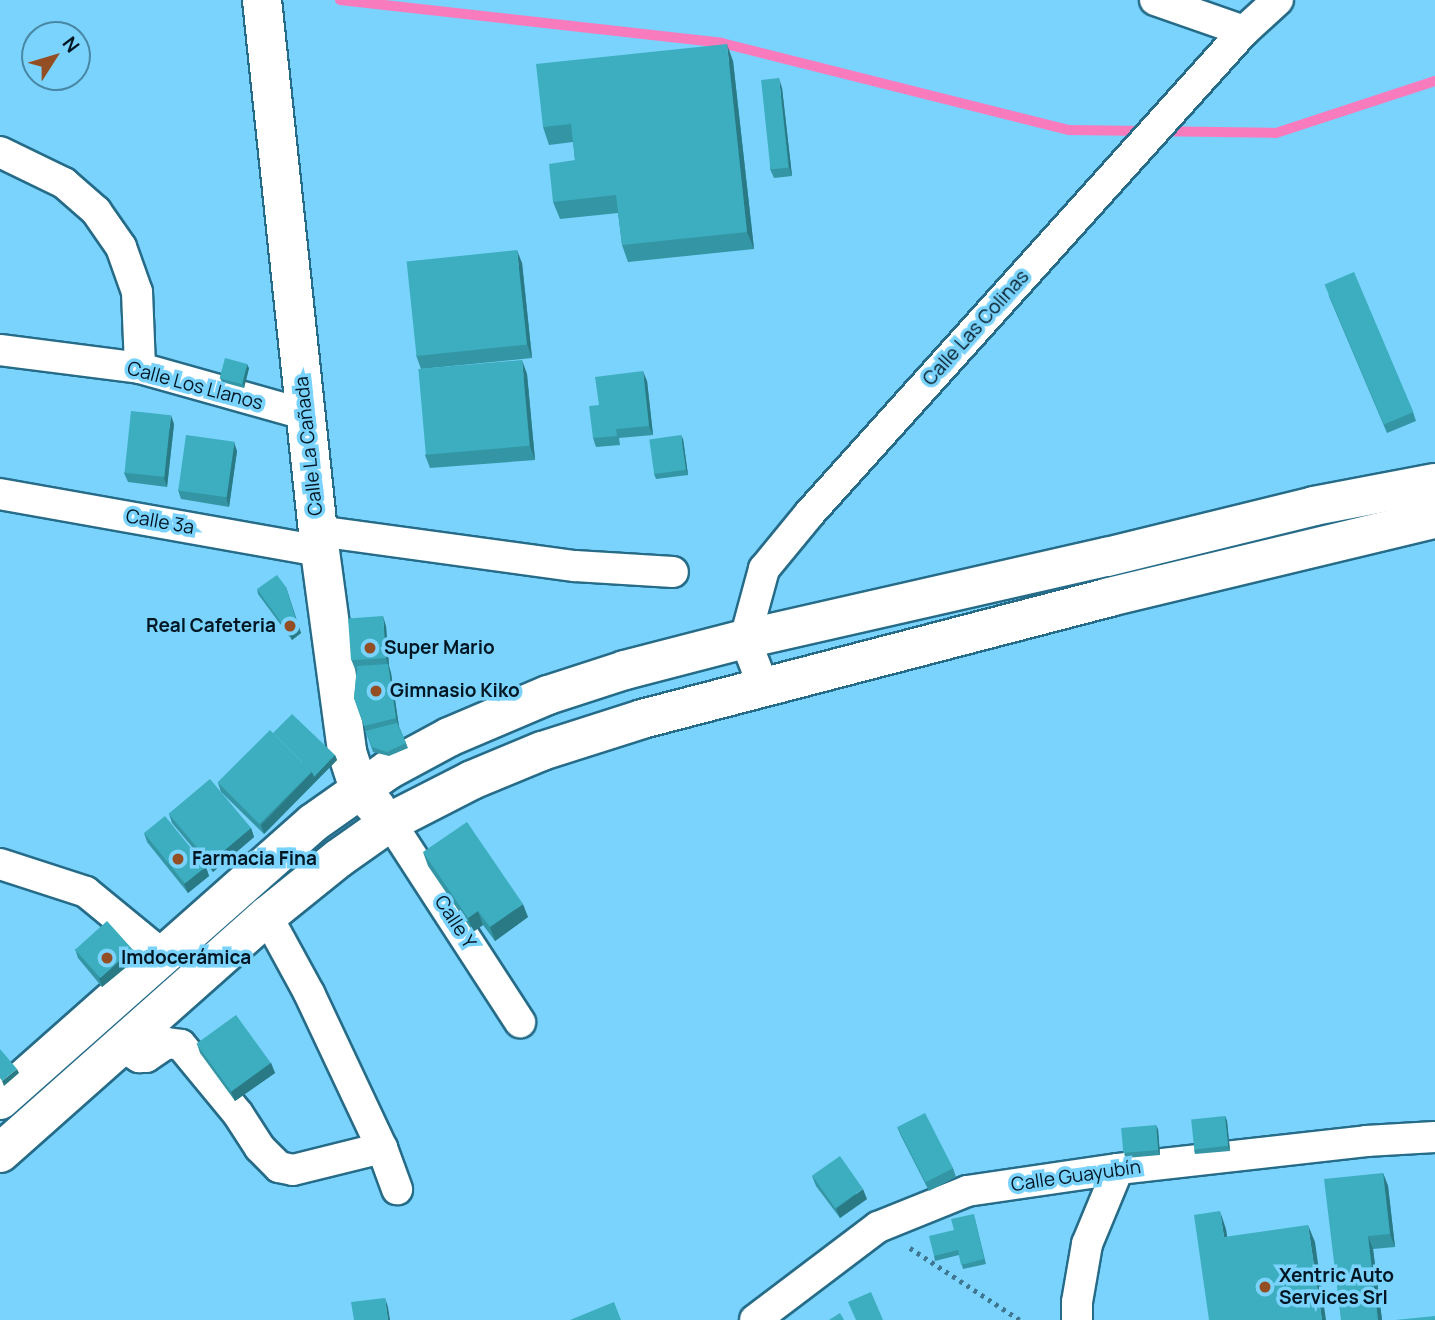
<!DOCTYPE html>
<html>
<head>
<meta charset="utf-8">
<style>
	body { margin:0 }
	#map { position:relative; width:1435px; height:1320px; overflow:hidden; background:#7ad3fc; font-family:Manrope,sans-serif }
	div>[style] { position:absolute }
	.stream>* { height:10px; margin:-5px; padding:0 5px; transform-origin:5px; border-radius:5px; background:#f87cbd }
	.path>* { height:4.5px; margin-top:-2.25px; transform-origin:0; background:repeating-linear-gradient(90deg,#3f7792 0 3.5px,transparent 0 8.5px) }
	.roads { filter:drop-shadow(2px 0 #266c89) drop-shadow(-2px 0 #266c89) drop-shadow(0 2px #266c89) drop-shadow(0 -2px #266c89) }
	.minor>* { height:30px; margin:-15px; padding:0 15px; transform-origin:15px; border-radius:15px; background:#fff }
	.secondary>* { height:38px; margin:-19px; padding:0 19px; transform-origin:19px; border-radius:19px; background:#fff }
	.wall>* { inset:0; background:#3496a4 }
	.shaded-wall>* { inset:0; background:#2a7a86 }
	.building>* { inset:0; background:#3caebf; transform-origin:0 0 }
	.dots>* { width:19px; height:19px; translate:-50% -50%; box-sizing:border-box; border:4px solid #7ad3fc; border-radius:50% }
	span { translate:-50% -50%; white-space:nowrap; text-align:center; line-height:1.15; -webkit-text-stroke:7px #7ad3fc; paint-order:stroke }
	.street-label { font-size:19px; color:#001622 }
	.poi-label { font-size:19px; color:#001622; font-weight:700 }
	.right { translate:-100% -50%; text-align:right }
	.left { translate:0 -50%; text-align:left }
	.north { position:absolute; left:21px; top:21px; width:70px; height:70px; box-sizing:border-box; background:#7ad3fc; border:2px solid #4987a5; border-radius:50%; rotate:53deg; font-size:19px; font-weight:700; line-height:28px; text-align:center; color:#001622 }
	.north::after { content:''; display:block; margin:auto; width:24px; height:32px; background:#944e24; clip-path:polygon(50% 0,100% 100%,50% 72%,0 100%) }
</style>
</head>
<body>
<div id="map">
	<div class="stream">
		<i style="left:340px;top:0;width:384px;rotate:6.4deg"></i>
		<i style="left:722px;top:43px;width:358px;rotate:14.1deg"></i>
		<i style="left:1069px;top:130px;width:207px;rotate:0.8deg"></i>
		<i style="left:1276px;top:133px;width:167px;rotate:-18.1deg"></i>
	</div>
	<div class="path">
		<i style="left:910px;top:1248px;width:131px;rotate:33.2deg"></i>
	</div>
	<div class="roads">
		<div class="minor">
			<i style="left:1155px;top:0;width:94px;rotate:19.2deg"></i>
			<i style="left:0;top:152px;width:71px;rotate:25.8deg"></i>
			<i style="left:64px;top:183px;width:43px;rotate:41.2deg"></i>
			<i style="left:96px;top:211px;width:44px;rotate:55.2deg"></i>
			<i style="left:121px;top:247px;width:48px;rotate:70.4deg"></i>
			<i style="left:137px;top:292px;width:76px;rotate:87.7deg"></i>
			<i style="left:0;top:350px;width:141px;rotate:7.3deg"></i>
			<i style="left:140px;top:368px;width:173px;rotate:15.7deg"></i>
			<i style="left:0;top:494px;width:325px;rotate:10.1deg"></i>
			<i style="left:318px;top:531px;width:259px;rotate:7.8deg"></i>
			<i style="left:575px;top:566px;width:98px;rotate:3.5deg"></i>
			<i style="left:764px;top:688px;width:53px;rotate:-111.2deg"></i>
			<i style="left:745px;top:639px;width:73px;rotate:-74.8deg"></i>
			<i style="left:764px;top:569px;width:72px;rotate:-50.6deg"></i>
			<i style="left:810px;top:513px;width:649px;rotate:-48deg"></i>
			<i style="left:1244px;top:31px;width:46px;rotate:-42.4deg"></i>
			<i style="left:390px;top:822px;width:239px;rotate:57deg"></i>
			<i style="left:0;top:864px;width:90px;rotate:18deg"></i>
			<i style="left:86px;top:892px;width:101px;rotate:39.4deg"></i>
			<i style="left:267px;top:916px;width:88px;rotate:61.4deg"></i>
			<i style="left:309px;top:993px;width:171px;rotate:64.8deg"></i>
			<i style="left:382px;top:1148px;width:44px;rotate:69.9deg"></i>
			<i style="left:121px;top:1045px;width:22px;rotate:34deg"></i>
			<i style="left:139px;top:1057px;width:7px"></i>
			<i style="left:146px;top:1057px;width:25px;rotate:-34deg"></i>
			<i style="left:167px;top:1043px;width:14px;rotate:8deg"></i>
			<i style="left:181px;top:1045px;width:89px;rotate:50.4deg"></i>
			<i style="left:238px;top:1114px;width:40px;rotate:57.1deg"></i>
			<i style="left:260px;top:1148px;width:27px;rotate:45deg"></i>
			<i style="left:279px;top:1167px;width:14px;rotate:12deg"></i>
			<i style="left:293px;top:1170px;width:92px;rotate:-13.9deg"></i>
			<i style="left:755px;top:1320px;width:154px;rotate:-37.1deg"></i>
			<i style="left:878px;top:1227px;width:96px;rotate:-22deg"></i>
			<i style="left:967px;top:1191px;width:153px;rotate:-8.3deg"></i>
			<i style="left:1118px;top:1169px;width:250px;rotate:-6.4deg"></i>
			<i style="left:1366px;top:1141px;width:69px;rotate:-3.3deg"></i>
			<i style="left:1077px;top:1320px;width:18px;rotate:-90deg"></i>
			<i style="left:1077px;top:1302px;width:59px;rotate:-80.2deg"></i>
			<i style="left:1087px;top:1244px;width:81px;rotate:-67.5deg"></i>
		</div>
		<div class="secondary">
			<i style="left:262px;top:0;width:554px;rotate:83.99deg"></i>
			<i style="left:320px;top:551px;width:203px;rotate:82.3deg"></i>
			<i style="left:347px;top:752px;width:39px;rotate:72deg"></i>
			<i style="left:359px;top:789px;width:25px;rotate:47deg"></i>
			<i style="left:0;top:1100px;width:418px;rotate:-41.5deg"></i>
			<i style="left:313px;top:823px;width:92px;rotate:-35.2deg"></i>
			<i style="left:388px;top:770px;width:69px;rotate:-28.4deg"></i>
			<i style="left:449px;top:737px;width:108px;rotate:-23deg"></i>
			<i style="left:548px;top:695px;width:81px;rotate:-18deg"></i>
			<i style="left:625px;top:670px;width:124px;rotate:-14.5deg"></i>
			<i style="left:745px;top:639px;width:371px;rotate:-12.8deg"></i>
			<i style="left:1107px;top:557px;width:213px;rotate:-13.8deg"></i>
			<i style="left:1314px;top:506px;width:123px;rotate:-10.8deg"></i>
			<i style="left:0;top:1153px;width:357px;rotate:-41.6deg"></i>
			<i style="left:267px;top:916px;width:92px;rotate:-38.9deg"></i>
			<i style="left:339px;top:858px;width:62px;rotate:-35.2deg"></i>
			<i style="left:390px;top:822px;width:92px;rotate:-27.1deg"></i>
			<i style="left:472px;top:780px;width:76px;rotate:-22.5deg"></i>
			<i style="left:542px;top:751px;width:105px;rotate:-17.7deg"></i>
			<i style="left:642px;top:719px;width:483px;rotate:-14.6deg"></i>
			<i style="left:1109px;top:597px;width:335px;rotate:-13.5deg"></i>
		</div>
	</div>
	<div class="wall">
		<i style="clip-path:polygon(733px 61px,754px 249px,628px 262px,622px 245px,618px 213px,560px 219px,553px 202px,575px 160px,573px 142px,549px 145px,543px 127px)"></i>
		<i style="clip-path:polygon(782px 88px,792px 176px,774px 178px,770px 169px)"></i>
		<i style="clip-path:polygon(522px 263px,532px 358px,421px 369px,416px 355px)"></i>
		<i style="clip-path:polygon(1328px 294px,1413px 412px,1416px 421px,1387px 433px)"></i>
		<i style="clip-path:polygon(249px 368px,244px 388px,222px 382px,220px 378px)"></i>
		<i style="clip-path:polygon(527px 374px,535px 460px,430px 468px,425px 455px)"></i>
		<i style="clip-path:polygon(647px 381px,653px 435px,619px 438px,620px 445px,596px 447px,593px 438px,599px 405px)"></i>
		<i style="clip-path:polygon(174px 424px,167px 487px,128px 482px,124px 473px)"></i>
		<i style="clip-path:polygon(683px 439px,688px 475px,656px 479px,654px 474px)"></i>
		<i style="clip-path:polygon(237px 451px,229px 507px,181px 499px,178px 490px)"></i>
		<i style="clip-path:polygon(257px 589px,301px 633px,292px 640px,258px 594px)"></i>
		<i style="clip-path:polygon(386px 626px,389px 666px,391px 673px,399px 726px,408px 748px,389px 756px,373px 752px,354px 698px,357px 669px,355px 669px,351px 659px)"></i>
		<i style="clip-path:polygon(335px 755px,337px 760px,264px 834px,221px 792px,218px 783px)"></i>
		<i style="clip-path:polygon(169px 814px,251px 828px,254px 837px,213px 872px,172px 823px)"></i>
		<i style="clip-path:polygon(144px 833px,206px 867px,209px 876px,188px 893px,147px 842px)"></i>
		<i style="clip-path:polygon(423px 852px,528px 917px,495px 941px,483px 925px,473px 932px,428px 866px)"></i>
		<i style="clip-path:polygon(75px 949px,132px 949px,136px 959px,102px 987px,78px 958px)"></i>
		<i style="clip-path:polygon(197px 1044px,271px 1063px,275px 1073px,235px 1101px,200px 1053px)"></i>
		<i style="clip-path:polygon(1225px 1116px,1227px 1121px,1230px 1151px,1195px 1154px,1194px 1150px)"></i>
		<i style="clip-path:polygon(897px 1127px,953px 1168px,956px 1177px,929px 1191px,901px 1136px)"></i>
		<i style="clip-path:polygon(1158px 1129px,1160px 1155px,1126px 1158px,1124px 1154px)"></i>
		<i style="clip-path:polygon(1383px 1173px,1388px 1186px,1395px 1247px,1373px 1249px,1382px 1320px,1341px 1320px)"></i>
		<i style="clip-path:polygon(812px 1176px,867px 1199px,840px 1218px,816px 1186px)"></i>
		<i style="clip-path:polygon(975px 1219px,986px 1264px,963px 1269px,959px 1255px,935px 1261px,934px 1256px,954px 1230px)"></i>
	</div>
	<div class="shaded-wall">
		<i style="clip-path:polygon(727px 44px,733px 61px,754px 249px,747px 232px)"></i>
		<i style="clip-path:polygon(779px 78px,782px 88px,792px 176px,789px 167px)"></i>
		<i style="clip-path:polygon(517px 250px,522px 263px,532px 358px,527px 344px)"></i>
		<i style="clip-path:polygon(522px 360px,527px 374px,535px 460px,530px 446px)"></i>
		<i style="clip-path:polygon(247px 364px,249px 368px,244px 388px,243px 383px)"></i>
		<i style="clip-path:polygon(643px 371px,647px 381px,653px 435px,649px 426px)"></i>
		<i style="clip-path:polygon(171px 415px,174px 424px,167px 487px,164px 478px)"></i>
		<i style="clip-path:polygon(681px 435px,683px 439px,688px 475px,686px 470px)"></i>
		<i style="clip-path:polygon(234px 442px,237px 451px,229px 507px,226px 497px)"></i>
		<i style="clip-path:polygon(286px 587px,301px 633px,292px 640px,290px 635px)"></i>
		<i style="clip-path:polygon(383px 616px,386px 626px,389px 666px,391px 673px,399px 727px,396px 718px,388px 665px,386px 658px)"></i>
		<i style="clip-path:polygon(335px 755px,337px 760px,264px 834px,261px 825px,312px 772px)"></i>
		<i style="clip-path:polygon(251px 828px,254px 837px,213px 872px,209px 862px)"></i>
		<i style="clip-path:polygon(206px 867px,209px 876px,188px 893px,184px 884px)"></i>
		<i style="clip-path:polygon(523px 904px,528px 917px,495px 941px,490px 927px)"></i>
		<i style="clip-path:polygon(478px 911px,483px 925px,473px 932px,468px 918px)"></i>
		<i style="clip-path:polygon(132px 949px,136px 959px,102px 987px,99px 978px)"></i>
		<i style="clip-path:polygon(271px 1063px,275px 1073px,235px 1101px,231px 1092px)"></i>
		<i style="clip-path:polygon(17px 1069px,19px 1073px,4px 1086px,2px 1081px)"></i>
		<i style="clip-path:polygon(1225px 1116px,1227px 1121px,1230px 1151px,1228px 1146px)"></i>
		<i style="clip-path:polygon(1156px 1125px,1158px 1129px,1160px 1155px,1158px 1150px)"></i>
		<i style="clip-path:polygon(1383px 1173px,1388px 1186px,1395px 1247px,1390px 1234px)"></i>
		<i style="clip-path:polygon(863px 1189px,867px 1199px,840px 1218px,836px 1209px)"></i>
		<i style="clip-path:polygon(1220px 1211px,1226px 1229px,1230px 1254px,1224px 1237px)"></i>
		<i style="clip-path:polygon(1308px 1225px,1315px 1242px,1326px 1320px,1322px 1320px)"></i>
		<i style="clip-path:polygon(1368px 1236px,1373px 1249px,1382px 1320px,1378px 1320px)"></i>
		<i style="clip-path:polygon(385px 1298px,388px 1307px,390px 1320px,388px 1320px)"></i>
	</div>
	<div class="building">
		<i style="clip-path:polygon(727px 44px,747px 232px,622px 245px,616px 195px,553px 202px,549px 164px,575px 160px,571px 124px,543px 127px,536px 64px)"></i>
		<i style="left:779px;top:78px;width:90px;height:18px;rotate:84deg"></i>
		<i style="left:517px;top:250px;width:95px;height:111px;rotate:84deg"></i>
		<i style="left:1354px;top:272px;width:152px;height:32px;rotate:67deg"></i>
		<i style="left:225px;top:358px;width:23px;height:21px;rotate:15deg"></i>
		<i style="left:522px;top:360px;width:86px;height:104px;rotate:85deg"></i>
		<i style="clip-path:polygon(643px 371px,649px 426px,616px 429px,617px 436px,593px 438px,589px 406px,599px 405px,595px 377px)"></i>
		<i style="left:131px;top:411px;width:40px;height:62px;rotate:6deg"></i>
		<i style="left:186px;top:435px;width:49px;height:56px;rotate:8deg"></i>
		<i style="left:681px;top:435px;width:35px;height:32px;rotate:82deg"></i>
		<i style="clip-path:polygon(277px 575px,286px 587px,299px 629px,290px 635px,257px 589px)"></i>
		<i style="left:383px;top:616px;width:42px;height:35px;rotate:86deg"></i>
		<i style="clip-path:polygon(388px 664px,396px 718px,364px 726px,354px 698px,357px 666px)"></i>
		<i style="clip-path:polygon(292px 714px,335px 755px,314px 777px,312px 772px,273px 733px)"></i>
		<i style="clip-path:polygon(397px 723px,406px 743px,387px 752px,372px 747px,365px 731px)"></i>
		<i style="left:270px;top:730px;width:59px;height:74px;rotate:45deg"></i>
		<i style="left:210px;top:779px;width:64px;height:54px;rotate:50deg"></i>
		<i style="left:165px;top:816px;width:65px;height:27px;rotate:51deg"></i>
		<i style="clip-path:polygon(467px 822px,523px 904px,490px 927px,478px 911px,468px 918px,423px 852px)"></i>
		<i style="left:107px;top:921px;width:38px;height:43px;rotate:48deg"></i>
		<i style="left:236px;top:1015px;width:59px;height:49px;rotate:54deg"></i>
		<i style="clip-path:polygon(0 1049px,17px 1069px,2px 1081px,0 1078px)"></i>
		<i style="left:925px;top:1113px;width:62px;height:31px;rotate:63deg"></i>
		<i style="left:1225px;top:1116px;width:30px;height:34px;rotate:84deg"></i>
		<i style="left:1156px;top:1125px;width:25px;height:35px;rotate:85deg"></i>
		<i style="left:840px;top:1156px;width:40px;height:34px;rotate:55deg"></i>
		<i style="clip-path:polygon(1383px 1173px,1390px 1234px,1368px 1236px,1378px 1320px,1341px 1320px,1324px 1179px)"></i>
		<i style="clip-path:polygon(1220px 1211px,1224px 1237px,1308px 1225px,1322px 1320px,1209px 1320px,1194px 1215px)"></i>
		<i style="clip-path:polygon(974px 1214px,984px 1259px,961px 1265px,958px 1250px,934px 1256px,929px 1236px,954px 1230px,951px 1219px)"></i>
		<i style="clip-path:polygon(871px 1292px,883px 1320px,856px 1320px,848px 1302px)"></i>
		<i style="clip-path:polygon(385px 1298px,388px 1320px,354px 1320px,351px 1302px)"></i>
		<i style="clip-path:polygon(614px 1302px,621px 1320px,570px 1320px)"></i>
		<i style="clip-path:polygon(840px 1313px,844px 1320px,829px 1320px)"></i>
		<i style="clip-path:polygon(1435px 1316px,1435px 1320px,1395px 1320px)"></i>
	</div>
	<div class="dots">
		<i style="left:290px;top:626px;background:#944e24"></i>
		<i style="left:370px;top:648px;background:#944e24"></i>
		<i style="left:376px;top:691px;background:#944e24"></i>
		<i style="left:178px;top:859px;background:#944e24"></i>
		<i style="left:107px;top:958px;background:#944e24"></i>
		<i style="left:1265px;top:1287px;background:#944e24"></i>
	</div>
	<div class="street-label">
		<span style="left:976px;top:328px;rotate:-48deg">Calle Las Colinas</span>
		<span style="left:195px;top:386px;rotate:15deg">Calle Los Llanos</span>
		<span style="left:309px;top:446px;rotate:-96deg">Calle La Cañada</span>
		<span style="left:160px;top:522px;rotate:10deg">Calle 3a</span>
		<span style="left:455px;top:922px;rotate:57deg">Calle Y</span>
		<span style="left:1076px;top:1176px;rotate:-8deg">Calle Guayubín</span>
	</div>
	<div class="poi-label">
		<span class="right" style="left:276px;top:626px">Real Cafeteria</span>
		<span class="left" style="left:384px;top:648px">Super Mario</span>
		<span class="left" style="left:390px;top:691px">Gimnasio Kiko</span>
		<span class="left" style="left:192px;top:859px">Farmacia Fina</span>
		<span class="left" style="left:121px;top:958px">Imdocerámica</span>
		<span class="left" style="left:1279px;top:1287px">Xentric Auto<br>Services Srl</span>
	</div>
	<div class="north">N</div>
</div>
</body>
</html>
